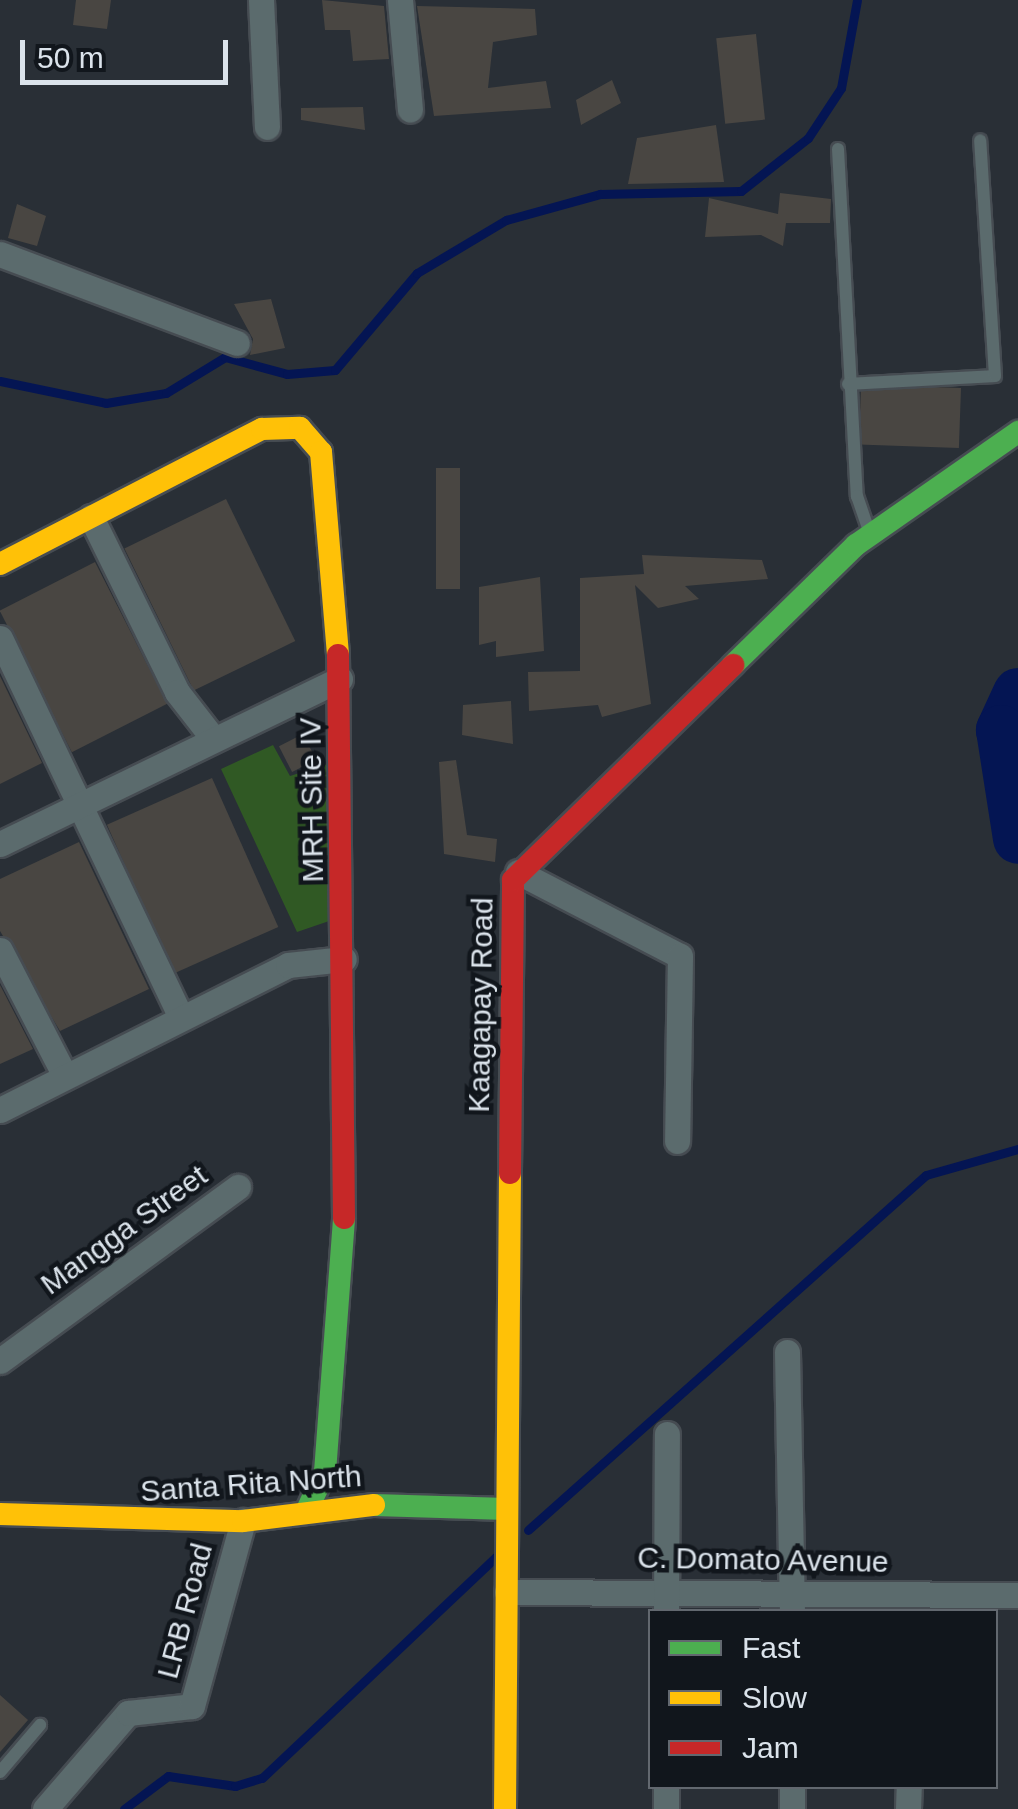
<!DOCTYPE html>
<html>
<head>
<meta charset="utf-8">
<style>
	body { margin:0 }
	#map { position:relative; width:1018px; height:1809px; overflow:hidden; background:#292f36; font-family:Arial,sans-serif }
	div>[style] { position:absolute }
	.green>* { inset:0; background:#305924 }
	.stream>* { height:9px; margin:-4.5px; padding:0 4.5px; transform-origin:4.5px; border-radius:4.5px; background:#041553 }
	.river>* { height:50px; margin:-25px; padding:0 25px; transform-origin:25px; border-radius:25px; background:#041553 }
	.building>* { inset:0; background:#494642; transform-origin:0 0 }
	.roads { filter:drop-shadow(2px 0 #464c52) drop-shadow(-2px 0 #464c52) drop-shadow(0 2px #464c52) drop-shadow(0 -2px #464c52) }
	.lane>* { height:12px; margin:-6px; padding:0 6px; transform-origin:6px; border-radius:6px; background:#5b6b6d }
	.street>* { height:25px; margin:-12.5px; padding:0 12.5px; transform-origin:12.5px; border-radius:12.5px; background:#5b6b6d }
	.fast>* { height:22px; margin:-11px; padding:0 11px; transform-origin:11px; border-radius:11px; background:#4caf50 }
	.slow>* { height:22px; margin:-11px; padding:0 11px; transform-origin:11px; border-radius:11px; background:#ffc107 }
	.jam>* { height:22px; margin:-11px; padding:0 11px; transform-origin:11px; border-radius:11px; background:#c62828 }
	span { translate:-50% -50%; white-space:nowrap; text-align:center; line-height:1.15; -webkit-text-stroke:9px #11161c; paint-order:stroke }
	.street-label { font-size:30px; color:#dbe3eb }
	.legend { position:absolute; left:648px; top:1609px; width:350px; height:180px; box-sizing:border-box; background:#11161c; border:2px solid #62686f; margin:0; padding:12px 18px; list-style:none; font-size:30px; color:#dbe3eb }
	.legend li { display:flex; align-items:center; gap:20px; height:50px }
	.legend b { width:50px; border:2px solid #62686f }
	.scale { position:absolute; left:20px; top:40px; width:208px; height:45px; box-sizing:border-box; border:5px solid #dbe3eb; border-top:0; padding-left:12px; font-size:30px; line-height:35px; white-space:nowrap; color:#dbe3eb; -webkit-text-stroke:8px #11161c; paint-order:stroke }
</style>
</head>
<body>
<div id="map">
	<div class="green">
		<i style="clip-path:polygon(273px 745px,290px 776px,331px 763px,335px 919px,297px 932px,221px 769px)"></i>
	</div>
	<div class="stream">
		<i style="left:0;top:381px;width:108px;rotate:11.7deg"></i>
		<i style="left:106px;top:403px;width:61px;rotate:-9.5deg"></i>
		<i style="left:166px;top:393px;width:69px;rotate:-31.4deg"></i>
		<i style="left:225px;top:357px;width:64px;rotate:15.3deg"></i>
		<i style="left:287px;top:374px;width:48px;rotate:-4.8deg"></i>
		<i style="left:335px;top:370px;width:127px;rotate:-49.8deg"></i>
		<i style="left:417px;top:273px;width:104px;rotate:-30.8deg"></i>
		<i style="left:506px;top:220px;width:98px;rotate:-15.5deg"></i>
		<i style="left:600px;top:194px;width:141px;rotate:-1.2deg"></i>
		<i style="left:741px;top:191px;width:85px;rotate:-38.3deg"></i>
		<i style="left:808px;top:138px;width:60px;rotate:-56.6deg"></i>
		<i style="left:841px;top:88px;width:89px;rotate:-79.7deg"></i>
		<i style="left:528px;top:1530px;width:533px;rotate:-41.73deg"></i>
		<i style="left:926px;top:1175px;width:96px;rotate:-15.8deg"></i>
		<i style="left:124px;top:1809px;width:55px;rotate:-36.9deg"></i>
		<i style="left:168px;top:1776px;width:68px;rotate:8.5deg"></i>
		<i style="left:235px;top:1786px;width:28px;rotate:-17deg"></i>
		<i style="left:262px;top:1778px;width:322px;rotate:-43.4deg"></i>
	</div>
	<div class="river">
		<i style="left:1018px;top:693px;width:41px;rotate:114.7deg"></i>
		<i style="left:1001px;top:730px;width:110px;rotate:81.1deg"></i>
	</div>
	<div class="building">
		<i style="clip-path:polygon(76px 0,111px 0,107px 29px,73px 25px)"></i>
		<i style="clip-path:polygon(322px 0,384px 6px,389px 59px,353px 61px,350px 30px,325px 30px)"></i>
		<i style="clip-path:polygon(417px 6px,535px 9px,537px 35px,493px 42px,488px 88px,546px 81px,551px 108px,434px 116px)"></i>
		<i style="left:756px;top:34px;width:86px;height:40px;rotate:84deg"></i>
		<i style="clip-path:polygon(612px 80px,621px 103px,581px 125px,576px 100px)"></i>
		<i style="clip-path:polygon(363px 107px,365px 130px,301px 120px,301px 108px)"></i>
		<i style="clip-path:polygon(716px 125px,724px 182px,628px 184px,637px 138px)"></i>
		<i style="clip-path:polygon(780px 193px,831px 199px,830px 223px,786px 223px,783px 246px,761px 235px,705px 237px,709px 198px,778px 214px)"></i>
		<i style="clip-path:polygon(17px 204px,46px 216px,37px 246px,8px 238px)"></i>
		<i style="clip-path:polygon(271px 299px,285px 348px,250px 355px,253px 339px,234px 304px)"></i>
		<i style="left:961px;top:388px;width:60px;height:100px;rotate:92deg"></i>
		<i style="left:436px;top:468px;width:24px;height:121px"></i>
		<i style="left:226px;top:499px;width:158px;height:113px;rotate:64deg"></i>
		<i style="clip-path:polygon(642px 555px,762px 560px,768px 579px,685px 586px,699px 599px,658px 608px,635px 585px,651px 704px,602px 717px,598px 705px,529px 711px,528px 672px,580px 671px,580px 578px,644px 574px)"></i>
		<i style="left:95px;top:562px;width:159px;height:107px;rotate:63deg"></i>
		<i style="clip-path:polygon(540px 577px,544px 651px,496px 657px,496px 641px,479px 645px,479px 587px)"></i>
		<i style="clip-path:polygon(0 676px,42px 763px,0 784px)"></i>
		<i style="clip-path:polygon(511px 701px,513px 744px,462px 735px,463px 705px)"></i>
		<i style="left:303px;top:734px;width:29px;height:27px;rotate:63deg"></i>
		<i style="clip-path:polygon(456px 760px,467px 835px,497px 839px,495px 862px,444px 854px,439px 762px)"></i>
		<i style="left:212px;top:778px;width:163px;height:115px;rotate:66deg"></i>
		<i style="clip-path:polygon(79px 842px,149px 989px,60px 1031px,0 931px,0 879px)"></i>
		<i style="clip-path:polygon(0 985px,33px 1049px,0 1064px)"></i>
		<i style="clip-path:polygon(0 1695px,28px 1720px,0 1752px)"></i>
	</div>
	<div class="roads">
		<div class="lane">
			<i style="left:838px;top:149px;width:348px;rotate:86.9deg"></i>
			<i style="left:857px;top:496px;width:39px;rotate:71deg"></i>
			<i style="left:848px;top:384px;width:147px;rotate:-3.1deg"></i>
			<i style="left:995px;top:376px;width:236px;rotate:-93.6deg"></i>
			<i style="left:0;top:1772px;width:62px;rotate:-49.6deg"></i>
		</div>
		<div class="street">
			<i style="left:261px;top:0;width:127px;rotate:87.3deg"></i>
			<i style="left:400px;top:0;width:110px;rotate:84.8deg"></i>
			<i style="left:0;top:254px;width:253px;rotate:20.6deg"></i>
			<i style="left:91px;top:517px;width:195px;rotate:63.8deg"></i>
			<i style="left:177px;top:692px;width:57px;rotate:52.1deg"></i>
			<i style="left:0;top:638px;width:421px;rotate:64.5deg"></i>
			<i style="left:0;top:844px;width:378px;rotate:-25.9deg"></i>
			<i style="left:518px;top:872px;width:182px;rotate:27.4deg"></i>
			<i style="left:680px;top:956px;width:185px;rotate:90.9deg"></i>
			<i style="left:0;top:950px;width:142px;rotate:62.7deg"></i>
			<i style="left:0;top:1110px;width:322px;rotate:-26.7deg"></i>
			<i style="left:288px;top:965px;width:56px;rotate:-6.1deg"></i>
			<i style="left:787px;top:1352px;width:260px;rotate:88.9deg"></i>
			<i style="left:0;top:1361px;width:295px;rotate:-36.2deg"></i>
			<i style="left:507px;top:1592px;width:511px;rotate:0.34deg"></i>
			<i style="left:666px;top:1612px;width:178px;rotate:-89.7deg"></i>
			<i style="left:666px;top:1786px;width:23px;rotate:90deg"></i>
			<i style="left:45px;top:1809px;width:127px;rotate:-49.2deg"></i>
			<i style="left:128px;top:1713px;width:64px;rotate:-6.2deg"></i>
			<i style="left:192px;top:1706px;width:192px;rotate:-74.6deg"></i>
			<i style="left:792px;top:1809px;width:23px;rotate:-90deg"></i>
			<i style="left:908px;top:1809px;width:23px;rotate:-88deg"></i>
		</div>
		<div class="fast">
			<i style="left:733px;top:665px;width:172px;rotate:-44.3deg"></i>
			<i style="left:856px;top:545px;width:198px;rotate:-34.9deg"></i>
			<i style="left:374px;top:1505px;width:133px;rotate:1.7deg"></i>
			<i style="left:308px;top:1508px;width:40px;rotate:-65deg"></i>
			<i style="left:325px;top:1472px;width:255px;rotate:-85.7deg"></i>
		</div>
		<div class="slow">
			<i style="left:0;top:564px;width:295px;rotate:-27.3deg"></i>
			<i style="left:262px;top:429px;width:38px;rotate:-2deg"></i>
			<i style="left:300px;top:428px;width:32px;rotate:49deg"></i>
			<i style="left:321px;top:452px;width:204px;rotate:85.2deg"></i>
			<i style="left:0;top:1514px;width:243px;rotate:1.7deg"></i>
			<i style="left:243px;top:1521px;width:132px;rotate:-7deg"></i>
			<i style="left:505px;top:1809px;width:636px;rotate:-89.55deg"></i>
		</div>
		<div class="jam">
			<i style="left:338px;top:655px;width:563px;rotate:89.39deg"></i>
			<i style="left:510px;top:1173px;width:293px;rotate:-89.4deg"></i>
			<i style="left:513px;top:880px;width:308px;rotate:-44.3deg"></i>
		</div>
	</div>
	<div class="street-label">
		<span style="left:312px;top:800px;rotate:-91deg">MRH Site IV</span>
		<span style="left:481px;top:1005px;rotate:-89deg">Kaagapay Road</span>
		<span style="left:124px;top:1230px;rotate:-36deg">Mangga Street</span>
		<span style="left:251px;top:1484px;rotate:-4deg">Santa Rita North</span>
		<span style="left:763px;top:1560px;rotate:1deg">C. Domato Avenue</span>
		<span style="left:185px;top:1611px;rotate:-75deg">LRB Road</span>
	</div>
	<ul class="legend">
	<li><b style="height:12px;background:#4caf50"></b>Fast</li>
	<li><b style="height:12px;background:#ffc107"></b>Slow</li>
	<li><b style="height:12px;background:#c62828"></b>Jam</li>
	</ul>
	<div class="scale">50 m</div>
</div>
</body>
</html>
